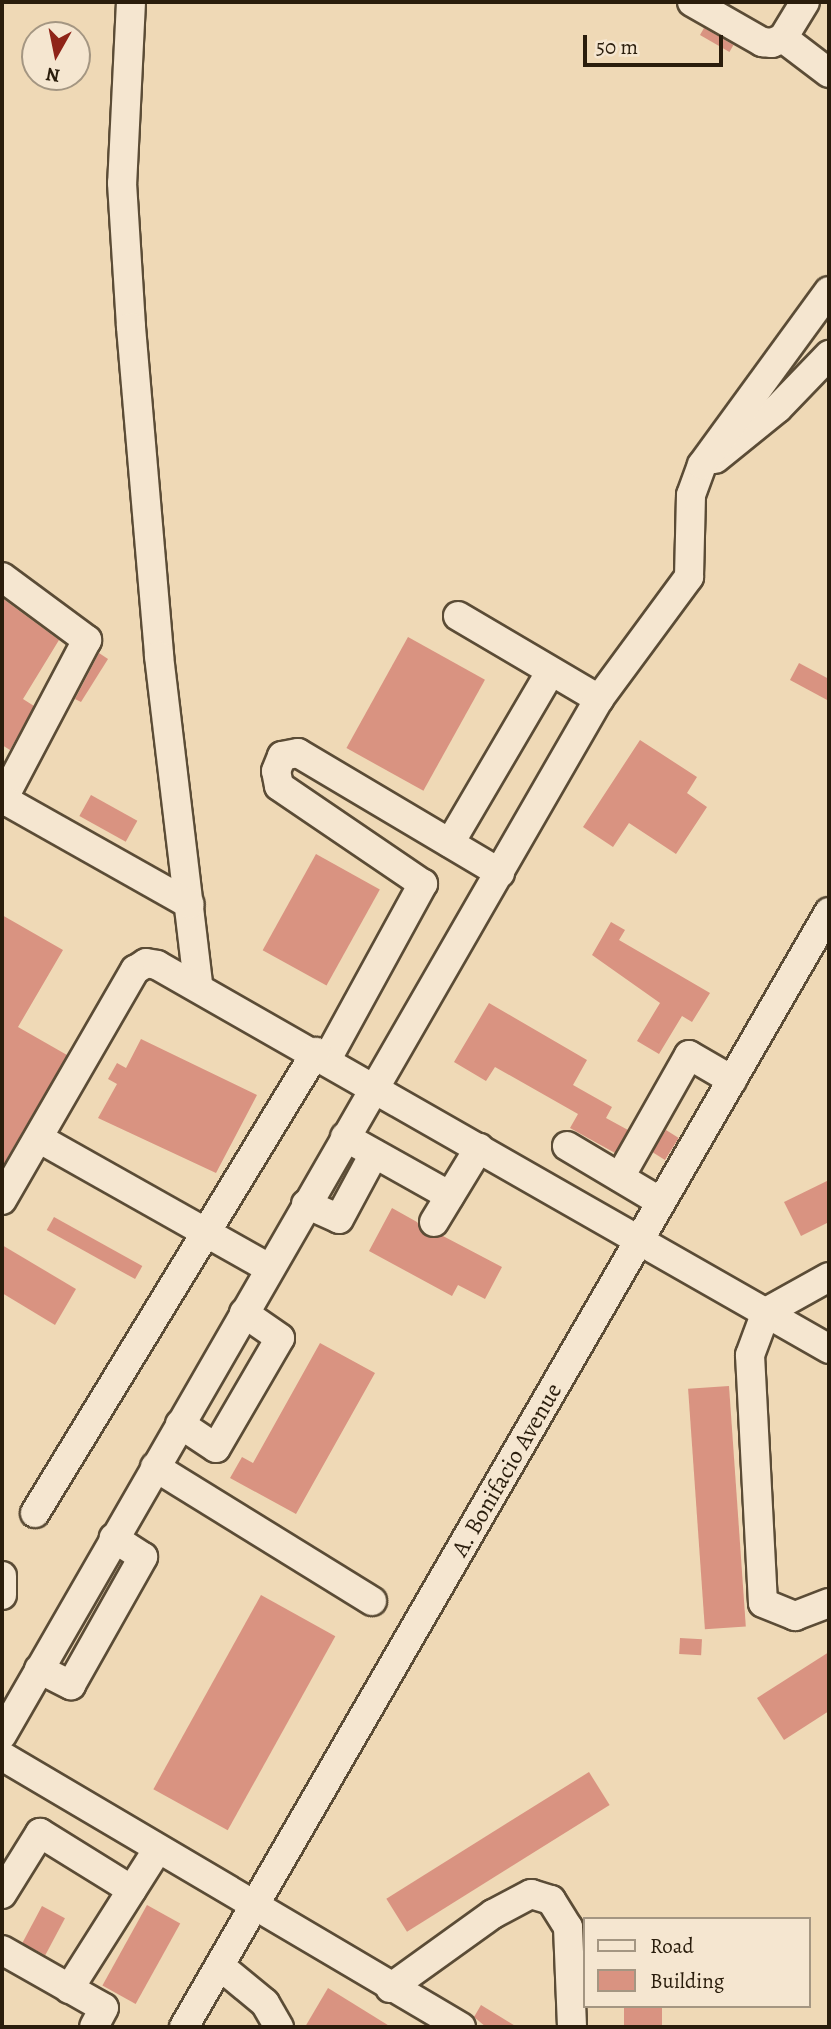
<!DOCTYPE html>
<html>
<head>
<meta charset="utf-8">
<style>
	body { margin:0 }
	#map { position:relative; width:831px; height:2029px; overflow:hidden; background:#efd9b6; font-family:Alegreya,serif }
	div>[style] { position:absolute }
	.building>* { inset:0; background:#d99381; transform-origin:0 0 }
	.roads { filter:drop-shadow(2px 0 #5b4c36) drop-shadow(-2px 0 #5b4c36) drop-shadow(0 2px #5b4c36) drop-shadow(0 -2px #5b4c36) }
	.minor>* { height:28px; margin:-14px; padding:0 14px; transform-origin:14px; border-radius:14px; background:#f5e6d0 }
	span { translate:-50% -50%; white-space:nowrap; text-align:center; line-height:1.15; -webkit-text-stroke:6px #f5e6d0; paint-order:stroke }
	.street-label { font-size:24px; color:#2a1d0c }
	.frame { position:absolute; inset:0; border:4px solid #2a1d0c; pointer-events:none }
	.legend { position:absolute; left:583px; top:1917px; width:228px; height:91px; box-sizing:border-box; background:#f5e6d0; border:2px solid #a49682; margin:0; padding:9px 12px; list-style:none; font-size:21px; color:#2a1d0c }
	.legend li { display:flex; align-items:center; gap:14px; height:35px }
	.legend b { width:35px; border:2px solid #a49682 }
	.north { position:absolute; left:21px; top:21px; width:70px; height:70px; box-sizing:border-box; background:#f5e6d0; border:2px solid #a49682; border-radius:50%; rotate:189deg; font-size:19px; font-weight:700; line-height:28px; text-align:center; color:#2a1d0c }
	.north::after { content:''; display:block; margin:auto; width:24px; height:32px; background:#8f2418; clip-path:polygon(50% 0,100% 100%,50% 72%,0 100%) }
	.scale { position:absolute; left:583px; top:35px; width:140px; height:32px; box-sizing:border-box; border:4px solid #2a1d0c; border-top:0; padding-left:9px; font-size:21px; line-height:24px; white-space:nowrap; color:#2a1d0c; -webkit-text-stroke:5px #f5e6d0; paint-order:stroke }
</style>
</head>
<body>
<div id="map">
	<div class="building">
		<i style="left:704px;top:28px;width:34px;height:8px;rotate:30deg"></i>
		<i style="clip-path:polygon(2px 598px,59px 640px,23px 699px,34px 706px,10px 750px,2px 745px)"></i>
		<i style="left:408px;top:637px;width:88px;height:127px;rotate:29deg"></i>
		<i style="clip-path:polygon(99px 653px,108px 659px,81px 702px,75px 699px)"></i>
		<i style="clip-path:polygon(799px 663px,829px 679px,829px 701px,790px 680px)"></i>
		<i style="clip-path:polygon(640px 740px,697px 777px,687px 793px,707px 807px,676px 854px,629px 823px,613px 847px,583px 827px)"></i>
		<i style="left:91px;top:795px;width:53px;height:24px;rotate:29deg"></i>
		<i style="left:316px;top:854px;width:73px;height:110px;rotate:29deg"></i>
		<i style="clip-path:polygon(2px 915px,63px 950px,18px 1027px,67px 1055px,2px 1167px)"></i>
		<i style="clip-path:polygon(611px 922px,625px 930px,619px 940px,710px 993px,692px 1022px,682px 1016px,659px 1054px,637px 1041px,660px 1003px,592px 955px)"></i>
		<i style="clip-path:polygon(489px 1003px,587px 1060px,573px 1085px,612px 1107px,606px 1118px,628px 1130px,615px 1153px,570px 1128px,578px 1114px,495px 1067px,486px 1081px,454px 1062px)"></i>
		<i style="clip-path:polygon(141px 1039px,257px 1095px,216px 1173px,98px 1118px,117px 1084px,108px 1079px,117px 1063px,126px 1068px)"></i>
		<i style="left:666px;top:1130px;width:15px;height:26px;rotate:32deg"></i>
		<i style="clip-path:polygon(829px 1180px,829px 1222px,801px 1236px,784px 1202px)"></i>
		<i style="clip-path:polygon(392px 1208px,417px 1222px,426px 1236px,443px 1236px,502px 1267px,485px 1299px,458px 1285px,452px 1296px,369px 1251px)"></i>
		<i style="left:54px;top:1217px;width:101px;height:15px;rotate:29deg"></i>
		<i style="clip-path:polygon(2px 1245px,76px 1289px,55px 1325px,2px 1293px)"></i>
		<i style="clip-path:polygon(320px 1343px,375px 1373px,296px 1514px,230px 1478px,242px 1457px,253px 1463px)"></i>
		<i style="left:729px;top:1386px;width:241px;height:41px;rotate:86deg"></i>
		<i style="left:261px;top:1595px;width:85px;height:222px;rotate:29deg"></i>
		<i style="left:680px;top:1638px;width:22px;height:16px;rotate:3deg"></i>
		<i style="clip-path:polygon(829px 1652px,829px 1711px,784px 1740px,757px 1698px)"></i>
		<i style="left:589px;top:1772px;width:39px;height:239px;rotate:58deg"></i>
		<i style="left:147px;top:1905px;width:38px;height:92px;rotate:29deg"></i>
		<i style="left:42px;top:1906px;width:26px;height:42px;rotate:28deg"></i>
		<i style="clip-path:polygon(328px 1988px,391px 2027px,305px 2027px)"></i>
		<i style="clip-path:polygon(481px 2005px,517px 2027px,486px 2027px,474px 2017px)"></i>
		<i style="left:624px;top:2006px;width:38px;height:21px"></i>
	</div>
	<div class="roads">
		<div class="minor">
			<i style="left:131px;top:2px;width:181px;rotate:92.8deg"></i>
			<i style="left:122px;top:183px;width:144px;rotate:86.4deg"></i>
			<i style="left:131px;top:327px;width:330px;rotate:85.1deg"></i>
			<i style="left:159px;top:656px;width:331px;rotate:83.2deg"></i>
			<i style="left:692px;top:2px;width:81px;rotate:29.7deg"></i>
			<i style="left:762px;top:42px;width:10px;rotate:6deg"></i>
			<i style="left:772px;top:43px;width:12px;rotate:-24deg"></i>
			<i style="left:783px;top:38px;width:42px;rotate:-58.6deg"></i>
			<i style="left:783px;top:38px;width:58px;rotate:37.3deg"></i>
			<i style="left:715px;top:459px;width:81px;rotate:-39deg"></i>
			<i style="left:778px;top:408px;width:74px;rotate:-46.1deg"></i>
			<i style="left:2px;top:577px;width:106px;rotate:36.5deg"></i>
			<i style="left:87px;top:640px;width:172px;rotate:117.8deg"></i>
			<i style="left:7px;top:792px;width:11px;rotate:75deg"></i>
			<i style="left:10px;top:803px;width:206px;rotate:29.4deg"></i>
			<i style="left:458px;top:616px;width:164px;rotate:30.5deg"></i>
			<i style="left:450px;top:843px;width:199px;rotate:-59.6deg"></i>
			<i style="left:327px;top:1059px;width:200px;rotate:-61.3deg"></i>
			<i style="left:423px;top:884px;width:174px;rotate:-145.8deg"></i>
			<i style="left:279px;top:786px;width:15px;rotate:-101deg"></i>
			<i style="left:276px;top:771px;width:16px;rotate:-68deg"></i>
			<i style="left:282px;top:756px;width:16px;rotate:-11deg"></i>
			<i style="left:298px;top:753px;width:235px;rotate:30.7deg"></i>
			<i style="left:345px;top:1137px;width:120px;rotate:29.3deg"></i>
			<i style="left:40px;top:1139px;width:263px;rotate:29.4deg"></i>
			<i style="left:567px;top:1146px;width:109px;rotate:30.8deg"></i>
			<i style="left:620px;top:1177px;width:140px;rotate:-60.5deg"></i>
			<i style="left:689px;top:1055px;width:50px;rotate:30.2deg"></i>
			<i style="left:2px;top:1200px;width:266px;rotate:-60deg"></i>
			<i style="left:135px;top:970px;width:13px;rotate:-32deg"></i>
			<i style="left:146px;top:963px;width:11px;rotate:10deg"></i>
			<i style="left:157px;top:965px;width:774px;rotate:29.74deg"></i>
			<i style="left:306px;top:1204px;width:36px;rotate:24deg"></i>
			<i style="left:339px;top:1219px;width:74px;rotate:-61.7deg"></i>
			<i style="left:434px;top:1222px;width:87px;rotate:-58.7deg"></i>
			<i style="left:829px;top:1277px;width:72px;rotate:150.9deg"></i>
			<i style="left:766px;top:1312px;width:46px;rotate:110.4deg"></i>
			<i style="left:750px;top:1355px;width:248px;rotate:87deg"></i>
			<i style="left:763px;top:1603px;width:35px;rotate:22deg"></i>
			<i style="left:795px;top:1616px;width:36px;rotate:-21deg"></i>
			<i style="left:180px;top:1424px;width:43px;rotate:33.7deg"></i>
			<i style="left:216px;top:1448px;width:127px;rotate:-59.8deg"></i>
			<i style="left:280px;top:1338px;width:44px;rotate:-145.2deg"></i>
			<i style="left:155px;top:1467px;width:255px;rotate:31.7deg"></i>
			<i style="left:35px;top:1513px;width:540px;rotate:-58.64deg"></i>
			<i style="left:2px;top:1576px;width:19px;rotate:90deg"></i>
			<i style="left:39px;top:1669px;width:36px;rotate:27deg"></i>
			<i style="left:71px;top:1685px;width:147px;rotate:-60.6deg"></i>
			<i style="left:143px;top:1557px;width:35px;rotate:-147deg"></i>
			<i style="left:2px;top:1735px;width:1196px;rotate:-60.05deg"></i>
			<i style="left:599px;top:699px;width:152px;rotate:-53.6deg"></i>
			<i style="left:689px;top:577px;width:82px;rotate:-88.6deg"></i>
			<i style="left:691px;top:495px;width:32px;rotate:-70deg"></i>
			<i style="left:702px;top:465px;width:215px;rotate:-53.9deg"></i>
			<i style="left:2px;top:1756px;width:533px;rotate:30.56deg"></i>
			<i style="left:2px;top:1894px;width:72px;rotate:-58.1deg"></i>
			<i style="left:40px;top:1833px;width:108px;rotate:31.8deg"></i>
			<i style="left:2px;top:1950px;width:117px;rotate:29.6deg"></i>
			<i style="left:104px;top:2008px;width:21px;rotate:118deg"></i>
			<i style="left:220px;top:1966px;width:58px;rotate:39.4deg"></i>
			<i style="left:265px;top:2003px;width:28px;rotate:60deg"></i>
			<i style="left:390px;top:1988px;width:127px;rotate:-35.7deg"></i>
			<i style="left:493px;top:1914px;width:43px;rotate:-27.8deg"></i>
			<i style="left:531px;top:1894px;width:21px;rotate:17deg"></i>
			<i style="left:551px;top:1900px;width:32px;rotate:58deg"></i>
			<i style="left:568px;top:1927px;width:100px;rotate:87.7deg"></i>
			<i style="left:69px;top:1989px;width:166px;rotate:-57.6deg"></i>
			<i style="left:184px;top:2027px;width:1288px;rotate:-59.95deg"></i>
		</div>
	</div>
	<div class="street-label">
		<span style="left:507px;top:1470px;rotate:-60deg">A. Bonifacio Avenue</span>
	</div>
	<div class="frame"></div>
	<ul class="legend">
	<li><b style="height:9px;background:#f5e6d0"></b>Road</li>
	<li><b style="height:19px;background:#d99381"></b>Building</li>
	</ul>
	<div class="north">N</div>
	<div class="scale">50 m</div>
</div>
</body>
</html>
